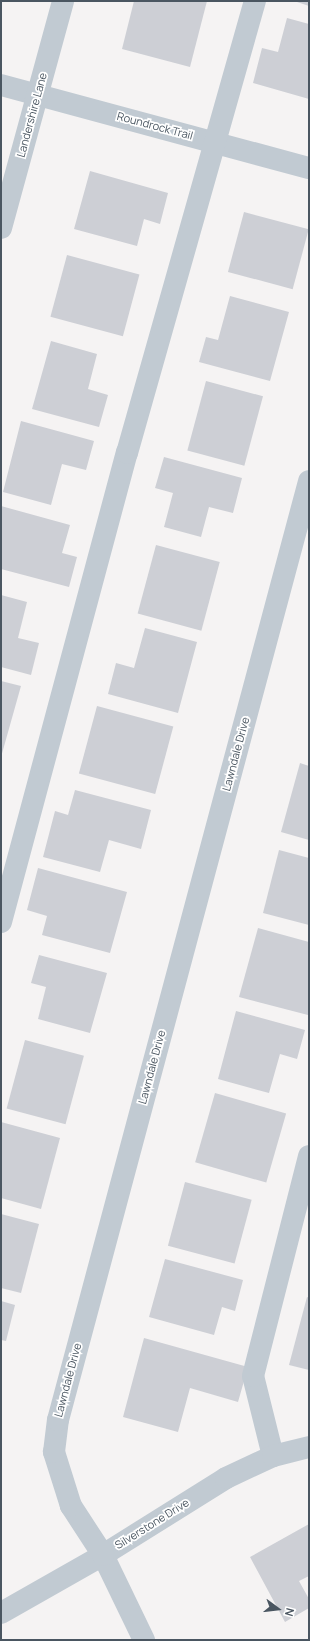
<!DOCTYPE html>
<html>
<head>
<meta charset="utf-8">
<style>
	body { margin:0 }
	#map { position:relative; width:310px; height:1641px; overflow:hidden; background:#f5f3f3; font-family:Manrope,sans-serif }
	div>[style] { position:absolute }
	.building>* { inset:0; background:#cdcfd5; transform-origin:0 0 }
	.minor>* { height:22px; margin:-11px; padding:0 11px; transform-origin:11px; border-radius:11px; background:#c1cad2 }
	span { translate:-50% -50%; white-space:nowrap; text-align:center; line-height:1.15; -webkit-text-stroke:3.5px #fff; paint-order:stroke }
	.street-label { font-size:11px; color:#4a5661 }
	.frame { position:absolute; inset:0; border:2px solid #4a5661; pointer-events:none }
	.north { position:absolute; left:258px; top:1589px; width:40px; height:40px; -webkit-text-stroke:3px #fff; paint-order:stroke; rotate:105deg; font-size:11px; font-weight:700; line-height:16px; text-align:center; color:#4a5661 }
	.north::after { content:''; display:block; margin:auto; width:14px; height:18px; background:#4a5661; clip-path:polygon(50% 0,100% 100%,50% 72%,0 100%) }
</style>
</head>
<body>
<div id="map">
	<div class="building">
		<i style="clip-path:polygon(134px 1px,207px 1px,190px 67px,122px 49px)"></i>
		<i style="clip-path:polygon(294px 1px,309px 1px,309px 6px)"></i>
		<i style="clip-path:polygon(287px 18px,309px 24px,309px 99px,253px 83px,262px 48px,278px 52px)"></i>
		<i style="clip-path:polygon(90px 171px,168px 193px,160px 224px,144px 219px,137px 246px,74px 229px)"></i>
		<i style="left:244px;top:212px;width:67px;height:62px;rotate:15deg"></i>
		<i style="left:67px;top:255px;width:75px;height:64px;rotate:15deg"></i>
		<i style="clip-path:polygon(230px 296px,289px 312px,270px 381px,199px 362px,206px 337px,218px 340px)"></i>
		<i style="clip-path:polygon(51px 341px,97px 354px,88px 389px,108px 395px,99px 427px,32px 409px)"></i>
		<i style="left:206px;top:381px;width:59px;height:72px;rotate:15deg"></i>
		<i style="clip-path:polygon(21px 421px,94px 441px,86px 470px,62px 464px,51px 505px,3px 492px)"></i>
		<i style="clip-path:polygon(164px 457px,242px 478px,233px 513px,209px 507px,201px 537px,164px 527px,173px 493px,155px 488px)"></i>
		<i style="clip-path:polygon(1px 506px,70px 525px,62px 553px,77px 557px,69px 587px,1px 569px)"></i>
		<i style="left:156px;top:545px;width:66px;height:71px;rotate:15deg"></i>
		<i style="clip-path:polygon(1px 595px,27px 602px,18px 638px,39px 643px,31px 675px,1px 667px)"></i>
		<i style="clip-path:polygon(145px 628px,197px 642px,178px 713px,108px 694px,116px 663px,134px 668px)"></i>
		<i style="clip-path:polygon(1px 681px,21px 686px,1px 757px)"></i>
		<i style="left:97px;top:706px;width:79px;height:70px;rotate:15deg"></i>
		<i style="clip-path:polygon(300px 763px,309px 766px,309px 840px,281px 832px)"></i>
		<i style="clip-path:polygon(75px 790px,151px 810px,141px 849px,109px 840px,100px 872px,43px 857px,55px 811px,68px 815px)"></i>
		<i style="clip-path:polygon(279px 850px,309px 858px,309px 925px,263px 913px)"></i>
		<i style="clip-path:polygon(38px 868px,127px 892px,110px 953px,42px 935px,47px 916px,27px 910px)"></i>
		<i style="clip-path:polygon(258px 928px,309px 942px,308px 1015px,239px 997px)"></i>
		<i style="clip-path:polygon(39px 955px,107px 973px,90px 1033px,38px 1019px,46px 987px,31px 983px)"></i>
		<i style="clip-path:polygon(236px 1011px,305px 1030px,297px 1059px,280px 1054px,269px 1093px,218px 1079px)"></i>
		<i style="left:25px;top:1040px;width:61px;height:71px;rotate:15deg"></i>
		<i style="left:215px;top:1093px;width:74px;height:72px;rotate:16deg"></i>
		<i style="clip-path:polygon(1px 1122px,60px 1138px,41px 1209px,1px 1198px)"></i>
		<i style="left:185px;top:1182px;width:69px;height:66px;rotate:15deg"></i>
		<i style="clip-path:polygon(1px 1214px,39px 1224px,21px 1293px,1px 1288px)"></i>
		<i style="clip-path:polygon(165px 1259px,243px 1280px,235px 1311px,222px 1307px,214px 1335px,149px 1317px)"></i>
		<i style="clip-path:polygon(307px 1297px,309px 1298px,309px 1370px,289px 1365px)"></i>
		<i style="clip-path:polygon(1px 1301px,15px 1305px,6px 1341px,1px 1340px)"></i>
		<i style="clip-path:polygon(144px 1338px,248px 1367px,238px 1402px,190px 1388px,178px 1432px,123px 1417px)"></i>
		<i style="clip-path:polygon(309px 1524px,309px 1576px,299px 1581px,309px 1599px,309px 1608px,285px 1622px,250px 1557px)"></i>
	</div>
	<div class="minor">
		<i style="left:1px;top:85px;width:319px;rotate:15.1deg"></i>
		<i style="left:1px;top:228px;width:235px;rotate:-74.7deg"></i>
		<i style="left:1px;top:922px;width:486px;rotate:-75deg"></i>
		<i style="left:127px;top:453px;width:470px;rotate:-74.2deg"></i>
		<i style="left:273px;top:1456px;width:82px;rotate:-104deg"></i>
		<i style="left:253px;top:1376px;width:227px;rotate:-75.7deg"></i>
		<i style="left:1px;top:1613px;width:117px;rotate:-29.6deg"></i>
		<i style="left:103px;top:1555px;width:145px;rotate:-32deg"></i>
		<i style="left:226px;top:1478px;width:52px;rotate:-25.1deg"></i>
		<i style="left:273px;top:1456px;width:37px;rotate:-14deg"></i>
		<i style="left:144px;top:1640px;width:94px;rotate:-115.8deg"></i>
		<i style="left:103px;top:1555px;width:59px;rotate:-123.1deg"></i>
		<i style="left:71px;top:1506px;width:57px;rotate:-107.5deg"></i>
		<i style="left:54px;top:1452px;width:32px;rotate:-83deg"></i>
		<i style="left:58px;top:1420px;width:972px;rotate:-75.03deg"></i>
	</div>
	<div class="street-label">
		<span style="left:32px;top:115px;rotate:-75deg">Landershire Lane</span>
		<span style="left:155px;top:126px;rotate:15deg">Roundrock Trail</span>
		<span style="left:236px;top:754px;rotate:-75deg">Lawndale Drive</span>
		<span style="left:152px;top:1067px;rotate:-75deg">Lawndale Drive</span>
		<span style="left:68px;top:1380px;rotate:-75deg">Lawndale Drive</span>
		<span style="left:152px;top:1524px;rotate:-32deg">Silverstone Drive</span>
	</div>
	<div class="frame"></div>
	<div class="north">N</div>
</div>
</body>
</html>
